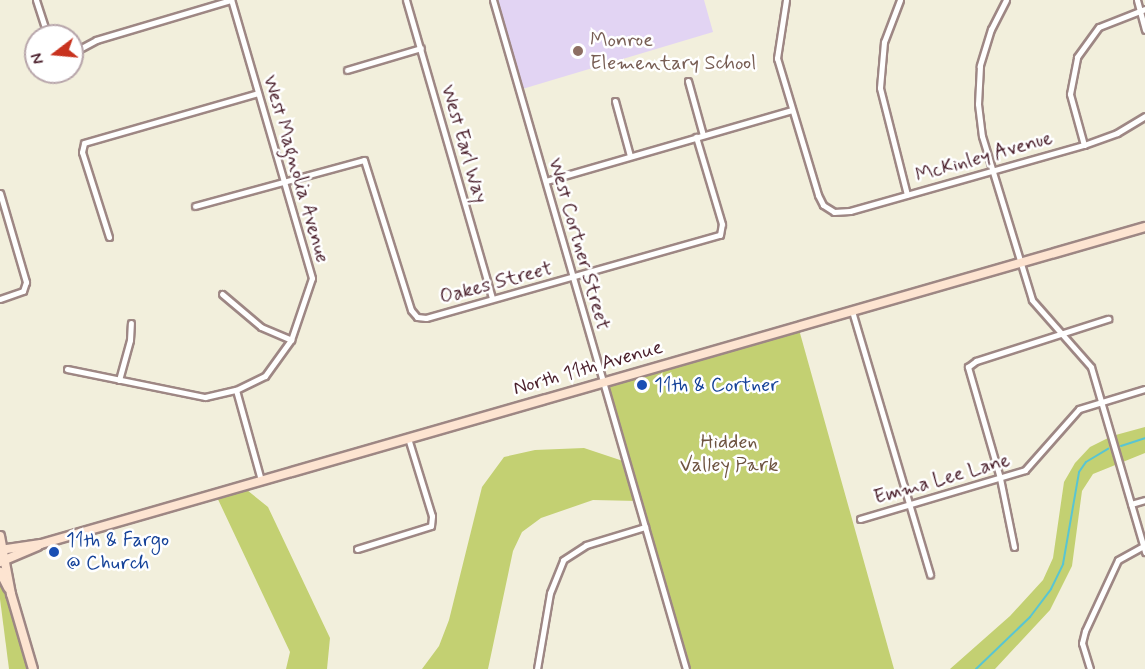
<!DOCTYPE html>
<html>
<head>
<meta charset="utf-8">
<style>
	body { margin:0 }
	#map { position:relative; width:1145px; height:669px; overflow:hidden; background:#f2efdc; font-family:Mynerve,sans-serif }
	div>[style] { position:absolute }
	.built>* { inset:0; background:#e2d4f3 }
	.green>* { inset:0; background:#c3d072 }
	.stream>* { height:2px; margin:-1px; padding:0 1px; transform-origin:1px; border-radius:1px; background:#59c5d2 }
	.roads { filter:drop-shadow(2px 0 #9e8784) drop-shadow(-2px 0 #9e8784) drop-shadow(0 2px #9e8784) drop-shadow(0 -2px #9e8784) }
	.street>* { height:5px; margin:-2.5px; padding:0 2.5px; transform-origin:2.5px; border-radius:2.5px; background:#fff }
	.secondary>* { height:8px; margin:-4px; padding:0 4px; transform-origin:4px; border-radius:4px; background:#fde4d1 }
	.dots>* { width:16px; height:16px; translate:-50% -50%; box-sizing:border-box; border:3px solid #fff; border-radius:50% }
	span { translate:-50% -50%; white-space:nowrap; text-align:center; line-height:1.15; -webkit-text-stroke:5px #fff; paint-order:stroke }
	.education-label { font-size:20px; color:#785e54 }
	.left { translate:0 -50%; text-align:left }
	.street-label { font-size:20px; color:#4a1f2b }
	.transit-label { font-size:20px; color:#164399 }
	.park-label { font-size:20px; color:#6e5440 }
	.north { position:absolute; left:24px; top:24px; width:60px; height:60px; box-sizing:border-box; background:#fff; border:2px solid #b7a5aa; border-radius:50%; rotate:254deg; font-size:16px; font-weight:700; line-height:24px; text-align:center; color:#4a1f2b }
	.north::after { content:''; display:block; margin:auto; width:21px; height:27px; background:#c8321e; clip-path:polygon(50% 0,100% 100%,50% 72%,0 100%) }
</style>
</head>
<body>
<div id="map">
	<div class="built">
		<i style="clip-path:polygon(493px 0,704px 0,713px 32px,519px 90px)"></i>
	</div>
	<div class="green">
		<i style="clip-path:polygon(798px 326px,894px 669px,686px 669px,638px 501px,593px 500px,541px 518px,522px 532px,513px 551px,488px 669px,422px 669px,439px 646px,449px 620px,482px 487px,504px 457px,535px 450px,584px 448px,626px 462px,603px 381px)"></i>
		<i style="clip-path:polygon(1145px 427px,1145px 453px,1093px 474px,1082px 491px,1072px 566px,1050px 610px,995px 669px,950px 669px,1010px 616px,1043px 580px,1053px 558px,1064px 482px,1075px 463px,1090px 447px,1112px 436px)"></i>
		<i style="clip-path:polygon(242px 486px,268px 507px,330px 638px,327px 669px,286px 669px,290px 652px,215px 493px)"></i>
		<i style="clip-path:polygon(0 550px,3px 550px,36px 669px,9px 669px,0 599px)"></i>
	</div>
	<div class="stream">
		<i style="left:1121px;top:446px;width:25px;rotate:-18deg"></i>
		<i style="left:976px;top:669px;width:75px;rotate:-43.9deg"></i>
		<i style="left:1030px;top:617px;width:35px;rotate:-53deg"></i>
		<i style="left:1051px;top:589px;width:28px;rotate:-64deg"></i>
		<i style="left:1063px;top:564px;width:93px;rotate:-80.1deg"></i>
		<i style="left:1079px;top:472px;width:12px;rotate:-55deg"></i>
		<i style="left:1086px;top:462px;width:26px;rotate:-31deg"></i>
	</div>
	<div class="roads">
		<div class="street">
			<i style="left:36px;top:0;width:38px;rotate:72deg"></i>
			<i style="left:406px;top:0;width:310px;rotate:73.9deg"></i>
			<i style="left:493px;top:0;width:696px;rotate:73.91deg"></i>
			<i style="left:786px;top:0;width:59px;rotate:98.8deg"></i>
			<i style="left:777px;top:58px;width:143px;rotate:73.3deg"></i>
			<i style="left:818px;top:195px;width:11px;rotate:63deg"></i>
			<i style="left:823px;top:205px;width:13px;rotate:32deg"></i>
			<i style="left:834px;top:212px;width:16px;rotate:-4deg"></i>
			<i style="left:850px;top:211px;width:243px;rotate:-15.8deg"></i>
			<i style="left:1084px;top:145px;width:35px;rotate:-20deg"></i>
			<i style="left:1117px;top:133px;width:33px;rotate:-31deg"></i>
			<i style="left:900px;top:0;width:45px;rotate:110.9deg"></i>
			<i style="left:884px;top:42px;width:46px;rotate:95deg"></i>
			<i style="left:880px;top:88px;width:110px;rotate:75.8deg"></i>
			<i style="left:1006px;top:0;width:33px;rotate:117deg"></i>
			<i style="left:991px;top:29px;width:39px;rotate:107deg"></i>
			<i style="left:980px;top:66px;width:38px;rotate:93deg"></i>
			<i style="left:978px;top:104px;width:32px;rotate:83deg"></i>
			<i style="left:982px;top:136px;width:171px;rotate:73deg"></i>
			<i style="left:1032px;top:300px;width:89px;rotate:48.6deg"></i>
			<i style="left:1091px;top:367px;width:193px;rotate:73.7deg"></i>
			<i style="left:1137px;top:0;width:31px;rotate:75deg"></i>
			<i style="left:72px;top:53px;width:27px;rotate:-28deg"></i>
			<i style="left:96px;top:40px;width:141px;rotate:-16.5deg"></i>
			<i style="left:347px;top:70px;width:77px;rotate:-16.6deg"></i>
			<i style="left:688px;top:81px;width:56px;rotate:74.5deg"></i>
			<i style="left:615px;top:101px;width:57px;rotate:74.7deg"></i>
			<i style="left:1084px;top:145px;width:53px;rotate:-105.4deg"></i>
			<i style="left:1070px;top:94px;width:38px;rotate:-79deg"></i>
			<i style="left:1077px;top:57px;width:37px;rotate:-54deg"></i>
			<i style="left:1099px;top:27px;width:49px;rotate:-21.4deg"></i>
			<i style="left:546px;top:181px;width:256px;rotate:-16.1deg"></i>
			<i style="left:0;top:193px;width:93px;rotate:73.7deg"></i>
			<i style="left:26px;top:282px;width:9px;rotate:108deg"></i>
			<i style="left:23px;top:291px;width:24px;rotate:161deg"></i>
			<i style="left:195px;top:206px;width:175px;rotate:-15.2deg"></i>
			<i style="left:364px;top:160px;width:157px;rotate:72.6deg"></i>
			<i style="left:411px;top:310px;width:9px;rotate:49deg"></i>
			<i style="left:417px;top:317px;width:9px;rotate:6deg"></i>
			<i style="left:426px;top:318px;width:305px;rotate:-15.8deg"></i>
			<i style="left:720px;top:235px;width:11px;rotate:-80deg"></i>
			<i style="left:722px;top:224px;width:91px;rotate:-106.6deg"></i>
			<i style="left:109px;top:237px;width:89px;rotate:-107.6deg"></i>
			<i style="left:82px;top:152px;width:9px;rotate:-77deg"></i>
			<i style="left:84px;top:143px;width:181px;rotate:-16deg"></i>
			<i style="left:222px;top:294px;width:51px;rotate:40.2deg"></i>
			<i style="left:261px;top:327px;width:33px;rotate:23deg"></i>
			<i style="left:852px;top:311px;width:275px;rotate:73.5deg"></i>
			<i style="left:67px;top:369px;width:141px;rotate:11.5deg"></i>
			<i style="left:205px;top:397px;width:32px;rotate:-13deg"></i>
			<i style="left:236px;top:390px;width:32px;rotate:-26deg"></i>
			<i style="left:265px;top:376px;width:44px;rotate:-54.2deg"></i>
			<i style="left:291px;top:340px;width:65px;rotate:-71.3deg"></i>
			<i style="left:312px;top:278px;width:290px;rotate:-106.2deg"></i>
			<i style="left:119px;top:380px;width:41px;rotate:-74.6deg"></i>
			<i style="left:130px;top:340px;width:17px;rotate:-87deg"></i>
			<i style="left:236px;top:390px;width:93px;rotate:74.5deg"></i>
			<i style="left:1131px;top:504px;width:15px;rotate:-16deg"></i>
			<i style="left:860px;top:519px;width:172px;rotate:-16.5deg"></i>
			<i style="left:1025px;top:470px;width:81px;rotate:-48.5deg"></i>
			<i style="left:1079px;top:409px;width:69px;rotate:-16.9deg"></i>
			<i style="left:1014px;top:547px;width:70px;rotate:-101.5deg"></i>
			<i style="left:1000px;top:478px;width:116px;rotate:-106.1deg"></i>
			<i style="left:968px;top:367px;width:10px;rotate:-37deg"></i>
			<i style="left:976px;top:361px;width:139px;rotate:-17.7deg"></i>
			<i style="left:357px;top:549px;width:77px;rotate:-17.3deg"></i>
			<i style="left:431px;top:526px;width:10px;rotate:-84deg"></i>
			<i style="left:432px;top:516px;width:82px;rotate:-107.1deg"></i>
			<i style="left:537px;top:669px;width:77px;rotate:-80.3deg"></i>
			<i style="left:550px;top:593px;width:35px;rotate:-68deg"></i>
			<i style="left:563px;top:560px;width:27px;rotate:-33deg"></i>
			<i style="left:586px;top:545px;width:62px;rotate:-17deg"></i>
			<i style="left:1090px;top:669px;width:27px;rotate:-107deg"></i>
			<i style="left:1082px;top:643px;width:12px;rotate:-76deg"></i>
			<i style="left:1085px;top:631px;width:78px;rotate:-65.1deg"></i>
			<i style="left:1118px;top:560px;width:29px;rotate:-29deg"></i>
		</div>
		<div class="secondary">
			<i style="left:0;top:536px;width:59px;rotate:79.3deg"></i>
			<i style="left:11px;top:594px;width:78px;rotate:73.7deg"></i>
			<i style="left:0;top:550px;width:41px;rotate:-8.3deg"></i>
			<i style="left:41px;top:544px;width:1149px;rotate:-16.02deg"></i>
			<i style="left:0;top:562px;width:41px;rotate:-22.8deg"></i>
			<i style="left:0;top:572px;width:18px;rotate:63deg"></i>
		</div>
	</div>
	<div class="dots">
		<i style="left:578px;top:51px;background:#8d6e63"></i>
		<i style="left:642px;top:385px;background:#1a4fb4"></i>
		<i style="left:54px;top:552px;background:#1a4fb4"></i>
	</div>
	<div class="education-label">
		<span class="left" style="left:590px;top:52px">Monroe<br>Elementary School</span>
	</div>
	<div class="street-label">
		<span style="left:464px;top:144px;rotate:74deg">West Earl Way</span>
		<span style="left:984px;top:157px;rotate:-16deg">McKinley Avenue</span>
		<span style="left:296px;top:169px;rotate:74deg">West Magnolia Avenue</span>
		<span style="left:579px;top:244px;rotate:74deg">West Cortner Street</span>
		<span style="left:496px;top:283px;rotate:-15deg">Oakes Street</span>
		<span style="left:588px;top:368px;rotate:-16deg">North 11th Avenue</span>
		<span style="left:942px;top:479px;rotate:-16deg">Emma Lee Lane</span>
	</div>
	<div class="transit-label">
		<span class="left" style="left:654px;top:385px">11th &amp; Cortner</span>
		<span class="left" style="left:66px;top:552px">11th &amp; Fargo<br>@ Church</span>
	</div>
	<div class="park-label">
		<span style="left:729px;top:454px">Hidden<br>Valley Park</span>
	</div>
	<div class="north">N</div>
</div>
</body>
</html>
